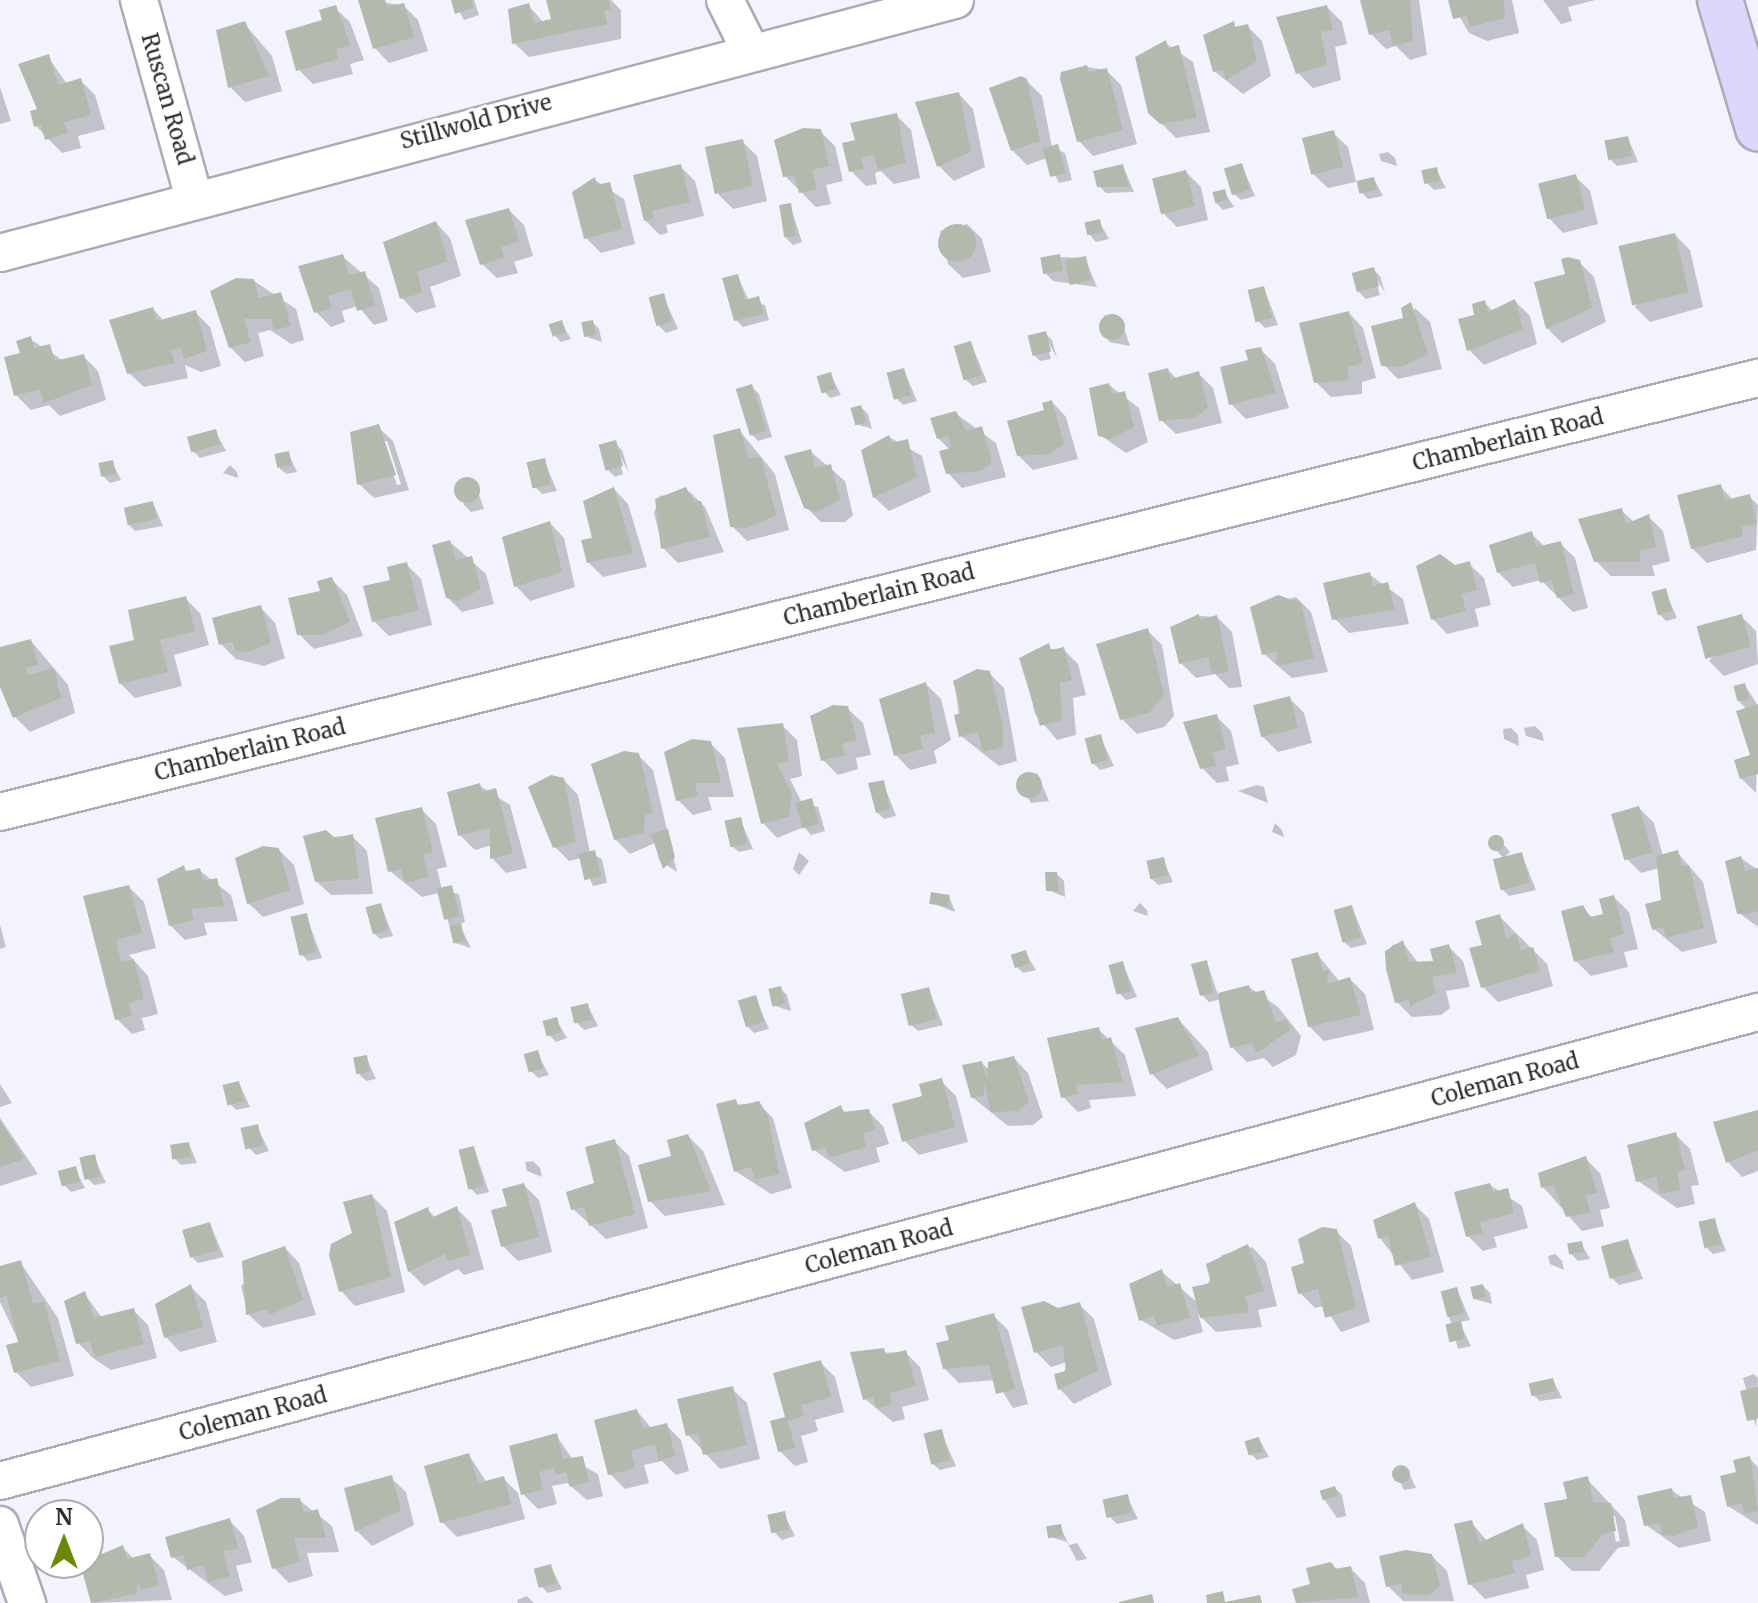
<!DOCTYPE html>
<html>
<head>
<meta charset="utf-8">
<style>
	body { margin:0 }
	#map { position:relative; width:1758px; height:1603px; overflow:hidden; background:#f3f3fd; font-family:Merriweather,serif }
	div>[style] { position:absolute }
	.shadow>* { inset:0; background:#0003; transform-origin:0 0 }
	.building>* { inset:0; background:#b4b9ad; transform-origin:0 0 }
	.round { border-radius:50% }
	.roads { filter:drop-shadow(2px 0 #ababb7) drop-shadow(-2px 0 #ababb7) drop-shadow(0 2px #ababb7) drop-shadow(0 -2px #ababb7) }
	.minor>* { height:36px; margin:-18px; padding:0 18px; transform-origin:18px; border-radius:18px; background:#fff }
	.primary>* { height:44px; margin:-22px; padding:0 22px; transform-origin:22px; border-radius:22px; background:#dbd8fc }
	span { translate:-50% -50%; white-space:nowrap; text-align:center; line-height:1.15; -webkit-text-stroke:6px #fff; paint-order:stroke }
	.street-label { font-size:22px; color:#2d2c31 }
	.north { position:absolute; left:24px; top:1499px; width:80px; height:80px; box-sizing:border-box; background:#fff; border:2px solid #ababad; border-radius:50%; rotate:0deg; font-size:22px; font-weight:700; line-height:32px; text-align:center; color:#2d2c31 }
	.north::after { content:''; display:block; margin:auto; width:28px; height:36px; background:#698907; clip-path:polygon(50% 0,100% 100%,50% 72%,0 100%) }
</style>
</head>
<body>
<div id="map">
	<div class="shadow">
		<i style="clip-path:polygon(362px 0,403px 5px,418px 20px,428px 51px,389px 63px,375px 48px)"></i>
		<i style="clip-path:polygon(453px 0,474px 0,479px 15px,464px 20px)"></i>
		<i style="clip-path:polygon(548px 0,611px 0,621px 10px,621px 39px,529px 57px,514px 43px,528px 5px,544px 23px,553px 20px)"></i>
		<i style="clip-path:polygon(1362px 0,1419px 0,1427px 55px,1410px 60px,1396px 46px,1386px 49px,1371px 34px)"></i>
		<i style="clip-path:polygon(1450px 0,1512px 0,1519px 33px,1487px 41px,1469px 33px)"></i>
		<i style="clip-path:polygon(1543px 0,1595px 0,1568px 7px,1572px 21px,1561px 24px)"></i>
		<i style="clip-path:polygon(1327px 7px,1342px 22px,1347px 44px,1335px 47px,1341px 80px,1313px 88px,1298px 73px)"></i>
		<i style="clip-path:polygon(335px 8px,350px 22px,364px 60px,350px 64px,353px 74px,313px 84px,298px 69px)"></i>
		<i style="clip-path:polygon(244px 23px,272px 56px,282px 91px,245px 102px,230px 87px)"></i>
		<i style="clip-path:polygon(1247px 26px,1262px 41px,1271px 76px,1243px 94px,1214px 71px,1219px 28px)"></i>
		<i style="clip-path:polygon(1165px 43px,1193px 62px,1210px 132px,1176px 138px,1161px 123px)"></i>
		<i style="clip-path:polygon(48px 57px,67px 84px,80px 80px,95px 95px,105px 129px,78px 136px,81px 148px,62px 153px,36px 126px)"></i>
		<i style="clip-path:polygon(1087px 67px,1106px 70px,1121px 85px,1137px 144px,1093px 156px,1079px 141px)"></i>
		<i style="clip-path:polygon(1027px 81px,1042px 96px,1052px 147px,1065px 153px,1072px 180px,1059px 183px,1047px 158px,1027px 165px,1012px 150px)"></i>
		<i style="clip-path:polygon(0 87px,11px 121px,0 124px)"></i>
		<i style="clip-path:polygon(959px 94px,973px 109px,985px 167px,954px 181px,939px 166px)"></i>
		<i style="clip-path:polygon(896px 115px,911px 130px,920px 178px,894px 184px,881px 171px,875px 173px,877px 184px,866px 186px,851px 171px,857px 142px)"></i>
		<i style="clip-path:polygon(820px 131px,835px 146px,843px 181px,826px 185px,831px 204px,816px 207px,785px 176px)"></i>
		<i style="clip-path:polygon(1333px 133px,1348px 147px,1356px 182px,1328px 188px,1313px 174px)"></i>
		<i style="clip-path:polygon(1628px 138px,1638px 162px,1617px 166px,1610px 159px)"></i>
		<i style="clip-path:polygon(742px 141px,757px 156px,767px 201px,733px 209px,718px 194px)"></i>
		<i style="clip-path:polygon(1388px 152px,1395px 158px,1397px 166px,1381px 161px,1379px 154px)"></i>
		<i style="clip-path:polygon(680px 166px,695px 181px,704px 216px,666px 225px,668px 233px,660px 235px,645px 220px)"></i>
		<i style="clip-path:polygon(1123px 166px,1134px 192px,1106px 193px,1099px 186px)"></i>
		<i style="clip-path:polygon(1242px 166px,1255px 196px,1241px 200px,1234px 194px)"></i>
		<i style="clip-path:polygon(1436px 169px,1446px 188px,1434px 190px,1427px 183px)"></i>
		<i style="clip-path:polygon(1186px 172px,1201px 187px,1208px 220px,1177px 227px,1162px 212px)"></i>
		<i style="clip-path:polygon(1575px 176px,1590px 191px,1598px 224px,1563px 233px,1549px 218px)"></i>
		<i style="clip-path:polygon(1374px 179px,1383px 196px,1368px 199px,1361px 192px)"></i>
		<i style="clip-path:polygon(595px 180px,624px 199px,635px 244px,601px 253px,586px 238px)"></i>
		<i style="clip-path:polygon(1224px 191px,1234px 207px,1223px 210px,1216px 203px)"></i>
		<i style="clip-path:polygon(790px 205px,802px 242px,793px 245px,786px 238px)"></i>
		<i style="clip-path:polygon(509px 210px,524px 225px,533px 256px,514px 262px,518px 273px,497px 278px,482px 264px)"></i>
		<i style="clip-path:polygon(1099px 221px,1109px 239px,1096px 242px,1090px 235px)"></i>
		<i style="clip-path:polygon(436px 223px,450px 238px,461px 276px,430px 287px,436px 307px,416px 313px,402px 298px)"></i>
		<i style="clip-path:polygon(967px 224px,982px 239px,991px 272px,963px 278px,948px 264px,940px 231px)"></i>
		<i style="clip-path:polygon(1675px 235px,1690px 250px,1703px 307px,1650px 322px,1635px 307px)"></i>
		<i style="clip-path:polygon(342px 256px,379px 288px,388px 321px,374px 325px,358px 306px,342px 311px,345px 322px,331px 327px,316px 312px)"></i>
		<i style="clip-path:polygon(1059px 257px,1085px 258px,1097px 287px,1053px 281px,1046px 274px)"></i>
		<i style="clip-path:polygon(1579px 262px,1594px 277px,1606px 322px,1562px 343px,1547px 328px)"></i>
		<i style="clip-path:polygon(1373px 269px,1380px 276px,1385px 293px,1374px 274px,1380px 295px,1366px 299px,1359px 292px)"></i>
		<i style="clip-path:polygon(738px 277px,749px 301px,765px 305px,769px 320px,743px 327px,736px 320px)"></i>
		<i style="clip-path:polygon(254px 281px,296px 309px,304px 340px,291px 344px,270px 330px,258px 333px,264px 356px,245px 362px,230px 347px)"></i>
		<i style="clip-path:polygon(1264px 288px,1278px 325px,1265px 328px,1258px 321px)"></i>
		<i style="clip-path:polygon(663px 295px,678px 329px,666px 333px,659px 326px)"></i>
		<i style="clip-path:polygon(1515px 301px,1530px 316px,1537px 344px,1484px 365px,1469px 350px,1461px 321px,1477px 316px,1484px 302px,1494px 312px)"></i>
		<i style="clip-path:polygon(1415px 308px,1430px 322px,1442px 369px,1398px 379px,1383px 364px)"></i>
		<i style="clip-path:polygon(153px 309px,164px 321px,195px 312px,210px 327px,221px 366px,201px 372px,185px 365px,188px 378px,144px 387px,129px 373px,111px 321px)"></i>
		<i style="clip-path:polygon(1349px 313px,1363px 328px,1376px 378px,1362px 382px,1362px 394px,1331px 397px,1316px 382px)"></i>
		<i style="clip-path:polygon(1104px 315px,1122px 323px,1130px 346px,1109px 342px)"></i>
		<i style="clip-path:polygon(561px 322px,571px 339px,561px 342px,554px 335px)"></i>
		<i style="clip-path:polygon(592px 322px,599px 329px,602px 342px,587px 337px)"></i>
		<i style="clip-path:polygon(1045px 333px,1052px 340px,1057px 358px,1046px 338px,1051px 359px,1040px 361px,1033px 354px)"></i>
		<i style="clip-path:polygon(30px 339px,64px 361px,83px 356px,98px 371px,106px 400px,60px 416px,49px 405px,31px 410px,16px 395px)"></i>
		<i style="clip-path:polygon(971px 343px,987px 382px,973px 386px,966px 380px)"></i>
		<i style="clip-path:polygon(1260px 349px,1275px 364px,1289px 408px,1246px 419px,1231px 404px)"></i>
		<i style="clip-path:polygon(904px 370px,917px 401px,903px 405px,896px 398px)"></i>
		<i style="clip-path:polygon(1168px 370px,1177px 379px,1199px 374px,1213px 388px,1222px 423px,1176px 434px,1161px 420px)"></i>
		<i style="clip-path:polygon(830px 374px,841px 395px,830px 398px,824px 391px)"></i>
		<i style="clip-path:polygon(1109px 385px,1139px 408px,1148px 442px,1126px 453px,1100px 435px)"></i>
		<i style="clip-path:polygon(752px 387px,759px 394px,772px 437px,758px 441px,751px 434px)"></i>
		<i style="clip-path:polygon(1052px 402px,1066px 417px,1078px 459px,1033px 470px,1018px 455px)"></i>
		<i style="clip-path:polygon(861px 407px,868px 414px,872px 429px,856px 424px)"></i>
		<i style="clip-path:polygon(955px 413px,996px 443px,1006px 477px,962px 488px,948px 473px,950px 450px,938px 438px)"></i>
		<i style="clip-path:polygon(evenodd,378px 427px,393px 441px,409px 490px,374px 498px,359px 484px,378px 427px,382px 441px,387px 441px,401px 484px,397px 485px,382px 441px)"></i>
		<i style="clip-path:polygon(739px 430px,775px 474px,789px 530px,747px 541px,732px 526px)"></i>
		<i style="clip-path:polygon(215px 431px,226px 451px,200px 458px,193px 451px)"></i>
		<i style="clip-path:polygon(889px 437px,922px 456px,931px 492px,889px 511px,874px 497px)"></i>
		<i style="clip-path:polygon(615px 443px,622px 450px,629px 473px,616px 448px,623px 474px,615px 477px,608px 470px)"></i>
		<i style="clip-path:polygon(810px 451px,845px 481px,853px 515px,845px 522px,821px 522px,806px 507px)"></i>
		<i style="clip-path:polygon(288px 453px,297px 472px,286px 474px,279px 468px)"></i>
		<i style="clip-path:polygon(544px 460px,557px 491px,542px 494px,535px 487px)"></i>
		<i style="clip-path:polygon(112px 462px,121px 480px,110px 483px,103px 476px)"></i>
		<i style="clip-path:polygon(230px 465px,237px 472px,238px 478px,223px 473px)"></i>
		<i style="clip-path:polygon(469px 479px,476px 486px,484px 509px,471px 512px,464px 505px,458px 482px)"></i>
		<i style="clip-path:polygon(1720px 486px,1733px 500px,1749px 496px,1758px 505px,1756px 550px,1707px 563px,1692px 548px)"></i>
		<i style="clip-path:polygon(614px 489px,628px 504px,647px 567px,603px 577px,588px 562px)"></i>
		<i style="clip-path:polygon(690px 492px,705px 507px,724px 552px,678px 563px,663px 548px,654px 513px,660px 496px)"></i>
		<i style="clip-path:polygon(153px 503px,163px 526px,135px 531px,128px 524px)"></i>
		<i style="clip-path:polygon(1622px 511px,1634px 522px,1648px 516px,1663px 531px,1670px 561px,1652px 566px,1655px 576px,1611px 576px,1596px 561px)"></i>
		<i style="clip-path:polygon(550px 523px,564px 538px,575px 587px,530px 601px,516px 586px)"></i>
		<i style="clip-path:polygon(1531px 533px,1545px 547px,1560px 543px,1575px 558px,1588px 608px,1573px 612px,1541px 580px,1513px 587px,1498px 572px)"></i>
		<i style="clip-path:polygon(450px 542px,486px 574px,494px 604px,462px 612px,447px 597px)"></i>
		<i style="clip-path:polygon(406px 564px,421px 579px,432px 625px,389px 636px,374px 621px)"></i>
		<i style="clip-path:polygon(1469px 564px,1484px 578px,1491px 605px,1475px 609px,1479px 626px,1447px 634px,1433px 619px,1455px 567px)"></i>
		<i style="clip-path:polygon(1369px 574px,1403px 599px,1409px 624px,1349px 633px,1334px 618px)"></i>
		<i style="clip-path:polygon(332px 580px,347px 595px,363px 636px,314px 649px,299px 634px)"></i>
		<i style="clip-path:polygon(1665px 590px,1677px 618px,1666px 621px,1659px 614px)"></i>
		<i style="clip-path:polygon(1296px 597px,1311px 612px,1328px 672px,1292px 678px,1264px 654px,1252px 609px)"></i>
		<i style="clip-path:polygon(185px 598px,200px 613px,209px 645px,174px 655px,182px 686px,135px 698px,120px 683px,137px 641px)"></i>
		<i style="clip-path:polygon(261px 608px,275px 623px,285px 658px,264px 666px,236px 659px,221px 644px)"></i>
		<i style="clip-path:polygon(1199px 616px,1217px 617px,1232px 632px,1242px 687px,1229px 688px,1215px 674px,1196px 678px,1181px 663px)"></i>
		<i style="clip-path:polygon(1741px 616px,1756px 631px,1758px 664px,1724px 676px,1709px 661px)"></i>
		<i style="clip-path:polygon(1147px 630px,1162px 645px,1174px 716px,1164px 727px,1137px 734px,1122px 719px)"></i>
		<i style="clip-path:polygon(31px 641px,68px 685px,75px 713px,30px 732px,15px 717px,0 649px)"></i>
		<i style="clip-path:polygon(1035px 649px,1063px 649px,1078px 664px,1086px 695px,1073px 698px,1076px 735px,1057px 740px,1035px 714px,1022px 659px,1036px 656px)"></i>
		<i style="clip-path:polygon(989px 673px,1004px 688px,1017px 761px,999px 766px,961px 736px,955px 682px)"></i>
		<i style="clip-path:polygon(926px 684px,941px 699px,951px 740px,934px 751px,937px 763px,910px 770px,896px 755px)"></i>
		<i style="clip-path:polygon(1745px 685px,1758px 706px,1756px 793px,1741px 778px,1752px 757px,1747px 710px,1738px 700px)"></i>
		<i style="clip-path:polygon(1289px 698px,1304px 713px,1312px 743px,1278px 752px,1263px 737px)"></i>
		<i style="clip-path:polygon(848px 709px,863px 723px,871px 755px,856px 758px,858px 769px,838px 775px,823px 760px)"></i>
		<i style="clip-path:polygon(1216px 716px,1231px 731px,1239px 764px,1226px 767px,1229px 781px,1217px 783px,1202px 768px)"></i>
		<i style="clip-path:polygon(782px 725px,797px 740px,802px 776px,790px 779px,802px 803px,818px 807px,825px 831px,811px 835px,804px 827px,777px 838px,763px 823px)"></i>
		<i style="clip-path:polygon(1535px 726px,1542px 733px,1544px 741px,1526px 736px,1524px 728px)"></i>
		<i style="clip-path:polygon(1511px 728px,1518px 735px,1519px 746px,1504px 739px,1503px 729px)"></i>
		<i style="clip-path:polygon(1100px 736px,1114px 766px,1100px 770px,1093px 763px)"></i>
		<i style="clip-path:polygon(710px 743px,725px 758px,734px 797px,708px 797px,712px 810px,693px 815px,678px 800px)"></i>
		<i style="clip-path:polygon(638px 755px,653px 770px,677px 872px,659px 860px,655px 843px,630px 854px,615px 839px)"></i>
		<i style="clip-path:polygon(1037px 773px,1049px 801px,1031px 803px,1019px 782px)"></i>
		<i style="clip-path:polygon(563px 779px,578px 795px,590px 853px,602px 859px,607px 883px,593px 886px,581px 858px,569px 861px,554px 846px)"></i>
		<i style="clip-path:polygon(883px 782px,896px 816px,884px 819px,877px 812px)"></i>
		<i style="clip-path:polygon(480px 786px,510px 805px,527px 868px,506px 873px,492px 858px,492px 845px,475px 850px,460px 835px)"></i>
		<i style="clip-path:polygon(1264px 787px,1268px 803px,1238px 791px,1257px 785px)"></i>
		<i style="clip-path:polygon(1639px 808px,1654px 823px,1663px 856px,1677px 852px,1703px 882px,1717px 943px,1682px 952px,1654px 929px,1663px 902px,1659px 868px,1641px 873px,1626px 858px)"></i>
		<i style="clip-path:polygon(421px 809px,436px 824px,447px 867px,437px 869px,442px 890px,459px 894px,465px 922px,459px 924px,471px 948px,455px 943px,439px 893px,422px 897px,390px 871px)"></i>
		<i style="clip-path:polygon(740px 819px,753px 849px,739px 852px,732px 846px)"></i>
		<i style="clip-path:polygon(1275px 823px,1282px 830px,1284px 837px,1272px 832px)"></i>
		<i style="clip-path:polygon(352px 836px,367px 851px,373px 894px,331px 895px,316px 881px,305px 838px)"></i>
		<i style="left:1497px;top:837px;width:20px;height:9px;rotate:49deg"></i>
		<i style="clip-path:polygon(279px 850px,294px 865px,304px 904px,263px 917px,248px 903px)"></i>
		<i style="clip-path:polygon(799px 852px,809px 861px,799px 875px,793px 869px)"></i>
		<i style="clip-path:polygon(1522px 855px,1536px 890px,1509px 896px,1502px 889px)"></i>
		<i style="clip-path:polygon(1741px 858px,1758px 870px,1758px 927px,1739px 913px)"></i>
		<i style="clip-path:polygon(1163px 859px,1173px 882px,1158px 885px,1151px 878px)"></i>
		<i style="clip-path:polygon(199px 870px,231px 895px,238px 921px,204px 923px,207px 935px,185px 940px,170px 925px,170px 871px)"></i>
		<i style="clip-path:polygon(1057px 874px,1064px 881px,1065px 897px,1048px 890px)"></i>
		<i style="clip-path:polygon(129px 887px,144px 902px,156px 948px,129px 955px,148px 976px,158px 1014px,142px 1018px,145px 1030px,132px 1034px,117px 1019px,85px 897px)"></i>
		<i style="clip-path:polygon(949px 896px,955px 912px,932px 903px)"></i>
		<i style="clip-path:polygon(1614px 897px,1629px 912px,1638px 949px,1624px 952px,1628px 967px,1591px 976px,1576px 961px,1582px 908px,1593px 918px,1605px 915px)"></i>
		<i style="clip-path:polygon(1140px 903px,1147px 910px,1148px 916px,1133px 911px)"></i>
		<i style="clip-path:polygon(381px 905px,393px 936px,380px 939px,373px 932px)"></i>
		<i style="clip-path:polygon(1352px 907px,1367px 944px,1351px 948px,1344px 942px)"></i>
		<i style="clip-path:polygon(306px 915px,322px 958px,308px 961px,301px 954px)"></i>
		<i style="clip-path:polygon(1499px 916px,1547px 964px,1553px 986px,1498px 1002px,1483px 987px,1485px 946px)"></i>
		<i style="clip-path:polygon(0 925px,6px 947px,0 949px)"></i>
		<i style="clip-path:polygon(1403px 943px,1419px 964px,1435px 963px,1448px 946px,1463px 961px,1470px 987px,1446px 991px,1450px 1008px,1441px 1015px,1412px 1017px,1397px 1002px,1388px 969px,1392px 945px)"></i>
		<i style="clip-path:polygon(1025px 952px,1036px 970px,1023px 973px,1016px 966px)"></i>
		<i style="clip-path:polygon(1317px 954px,1340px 982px,1350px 979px,1365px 994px,1374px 1030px,1324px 1041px,1309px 1026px)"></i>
		<i style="clip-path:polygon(1207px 962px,1218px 995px,1249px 987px,1278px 1007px,1301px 1036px,1296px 1055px,1273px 1067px,1264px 1058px,1247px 1062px,1232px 1047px,1222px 999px,1209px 1002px,1202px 995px)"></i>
		<i style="clip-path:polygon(1123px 964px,1137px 997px,1126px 1000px,1119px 993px)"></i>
		<i style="clip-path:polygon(780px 988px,787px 995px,791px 1011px,775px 1006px)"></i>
		<i style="clip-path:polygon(929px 990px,943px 1025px,918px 1031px,911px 1025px)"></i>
		<i style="clip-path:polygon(755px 997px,769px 1029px,754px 1033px,747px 1026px)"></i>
		<i style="clip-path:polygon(588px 1006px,598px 1026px,584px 1030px,577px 1023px)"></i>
		<i style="clip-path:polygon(556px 1019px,567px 1038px,556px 1042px,549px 1035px)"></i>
		<i style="clip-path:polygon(1178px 1019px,1208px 1052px,1213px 1070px,1167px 1089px,1152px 1074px)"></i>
		<i style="clip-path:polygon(1098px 1029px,1125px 1055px,1136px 1096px,1089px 1100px,1091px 1108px,1078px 1112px,1063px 1097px)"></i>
		<i style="clip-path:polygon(537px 1053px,549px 1075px,538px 1078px,531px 1071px)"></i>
		<i style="clip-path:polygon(366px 1057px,376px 1079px,366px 1081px,359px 1074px)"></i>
		<i style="clip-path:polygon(1014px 1058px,1028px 1073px,1043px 1117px,1033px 1125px,1008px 1126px,972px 1097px,982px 1063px,990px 1071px)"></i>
		<i style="clip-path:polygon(941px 1081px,956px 1096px,968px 1142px,919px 1155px,904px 1140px)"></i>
		<i style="clip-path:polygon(239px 1083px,250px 1107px,236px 1110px,229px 1103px)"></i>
		<i style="clip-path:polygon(0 1084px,12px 1103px,0 1107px)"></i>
		<i style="clip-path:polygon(758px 1103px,773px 1118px,792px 1188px,771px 1194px,735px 1171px,718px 1106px)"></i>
		<i style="clip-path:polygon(840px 1107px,847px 1114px,868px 1111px,883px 1126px,889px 1144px,876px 1148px,880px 1162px,845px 1172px,814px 1150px,830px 1110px)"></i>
		<i style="clip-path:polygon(1758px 1112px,1758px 1171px,1742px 1177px,1728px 1162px)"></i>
		<i style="clip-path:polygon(0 1118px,38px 1174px,0 1186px)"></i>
		<i style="clip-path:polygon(257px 1126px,269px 1151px,256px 1155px,249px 1148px)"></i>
		<i style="clip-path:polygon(1675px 1134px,1690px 1149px,1699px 1185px,1691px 1186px,1695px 1204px,1677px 1208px,1638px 1181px)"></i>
		<i style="clip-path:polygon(688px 1136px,703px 1151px,725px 1205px,665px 1216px,650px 1201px)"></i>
		<i style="clip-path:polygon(614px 1141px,629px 1156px,648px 1228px,606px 1239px,573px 1209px,597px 1184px)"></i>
		<i style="clip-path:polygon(189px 1144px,197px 1163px,181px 1165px,174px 1158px)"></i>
		<i style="clip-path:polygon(474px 1148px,489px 1192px,477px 1195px,470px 1188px)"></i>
		<i style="clip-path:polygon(94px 1157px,106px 1183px,94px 1185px,87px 1178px)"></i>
		<i style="clip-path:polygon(1585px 1158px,1600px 1173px,1610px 1208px,1600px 1210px,1604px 1226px,1582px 1231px,1543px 1187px)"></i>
		<i style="clip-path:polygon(533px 1161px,540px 1168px,542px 1177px,527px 1171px,525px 1162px)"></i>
		<i style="clip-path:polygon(75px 1169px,85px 1188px,71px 1192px,64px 1185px)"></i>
		<i style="clip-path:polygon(524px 1185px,539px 1200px,552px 1252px,518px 1261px,503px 1246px)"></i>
		<i style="clip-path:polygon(1490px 1185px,1522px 1206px,1528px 1228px,1494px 1237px,1497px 1247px,1483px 1251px,1468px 1236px)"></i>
		<i style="clip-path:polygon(372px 1196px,387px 1211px,405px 1292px,355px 1306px,341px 1291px)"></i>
		<i style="clip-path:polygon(1414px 1204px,1429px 1219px,1444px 1272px,1412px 1280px,1380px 1238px)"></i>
		<i style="clip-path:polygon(456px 1208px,471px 1223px,484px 1269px,464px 1275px,458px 1269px,424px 1286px,409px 1271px,427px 1209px,436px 1218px)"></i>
		<i style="clip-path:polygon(1714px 1220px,1726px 1251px,1713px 1254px,1706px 1247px)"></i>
		<i style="clip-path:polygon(210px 1224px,224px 1257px,198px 1263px,191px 1256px)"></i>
		<i style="clip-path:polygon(1336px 1231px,1351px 1246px,1370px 1322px,1341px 1332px,1324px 1306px,1315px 1308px,1300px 1293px,1306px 1265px)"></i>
		<i style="clip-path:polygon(1628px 1241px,1643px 1279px,1619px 1285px,1612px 1278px)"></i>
		<i style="clip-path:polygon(1581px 1243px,1590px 1259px,1578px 1261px,1571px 1254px)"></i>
		<i style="clip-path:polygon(1252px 1247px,1266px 1262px,1277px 1306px,1258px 1310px,1262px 1327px,1216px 1332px,1198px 1314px,1203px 1332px,1174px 1340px,1141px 1320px,1162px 1272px,1198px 1303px,1222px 1255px)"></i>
		<i style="clip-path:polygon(285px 1248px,299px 1263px,316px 1315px,263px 1328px,248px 1314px,241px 1286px)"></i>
		<i style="clip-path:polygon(1555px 1254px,1562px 1261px,1564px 1270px,1550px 1264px,1548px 1256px)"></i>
		<i style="clip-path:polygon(20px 1262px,58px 1318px,74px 1376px,31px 1387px,16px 1372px,20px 1344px,0 1302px,0 1268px)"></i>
		<i style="clip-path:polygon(1483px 1286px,1490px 1293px,1492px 1304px,1474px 1299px)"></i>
		<i style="clip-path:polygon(191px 1287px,206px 1302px,217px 1342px,180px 1352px,166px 1337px)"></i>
		<i style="clip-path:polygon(1457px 1289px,1470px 1320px,1459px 1322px,1471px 1346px,1458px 1349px,1449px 1316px)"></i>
		<i style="clip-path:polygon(84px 1293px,102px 1318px,133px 1310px,148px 1325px,157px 1358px,111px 1370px,93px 1358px,78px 1343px)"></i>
		<i style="clip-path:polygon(1079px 1304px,1094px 1319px,1112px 1385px,1074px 1404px,1060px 1389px,1067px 1362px,1051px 1367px,1036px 1352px,1058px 1310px)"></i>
		<i style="clip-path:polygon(993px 1315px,1008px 1330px,1028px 1404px,1013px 1408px,995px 1380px,959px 1383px,944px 1368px,951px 1341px)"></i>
		<i style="clip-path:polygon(905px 1352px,920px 1367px,929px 1400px,902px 1407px,905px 1419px,893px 1422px,865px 1399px,853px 1354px)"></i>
		<i style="clip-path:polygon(820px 1362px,835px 1377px,844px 1412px,815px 1420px,818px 1431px,801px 1436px,808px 1462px,795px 1466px,780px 1451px,787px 1419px)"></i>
		<i style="clip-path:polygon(1754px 1374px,1758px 1378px,1756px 1427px,1743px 1378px)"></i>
		<i style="clip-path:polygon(1553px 1380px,1562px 1398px,1540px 1401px,1533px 1395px)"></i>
		<i style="clip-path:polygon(732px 1389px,747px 1403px,760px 1459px,720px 1469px,688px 1435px)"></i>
		<i style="clip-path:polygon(637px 1411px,652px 1429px,666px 1425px,681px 1440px,689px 1471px,676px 1475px,662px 1461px,644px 1465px,649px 1483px,625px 1489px,610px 1474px)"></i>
		<i style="clip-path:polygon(941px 1432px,956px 1466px,940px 1470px,933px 1464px)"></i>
		<i style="clip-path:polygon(556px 1435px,573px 1460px,598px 1474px,603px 1496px,587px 1500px,567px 1483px,552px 1486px,557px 1504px,538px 1509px,523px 1494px)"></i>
		<i style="clip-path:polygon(1259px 1439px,1269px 1457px,1257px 1460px,1250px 1453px)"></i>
		<i style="clip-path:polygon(469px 1455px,487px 1483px,503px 1478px,518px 1493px,525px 1519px,457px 1537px,442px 1522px)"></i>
		<i style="clip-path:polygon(1750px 1459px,1758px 1467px,1758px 1525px,1728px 1506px)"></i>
		<i style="clip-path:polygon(1407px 1468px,1416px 1488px,1404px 1490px,1394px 1470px)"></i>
		<i style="clip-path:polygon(391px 1478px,406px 1492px,414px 1525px,372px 1546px,357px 1531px)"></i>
		<i style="clip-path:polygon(evenodd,1587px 1479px,1625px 1520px,1630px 1546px,1618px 1548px,1599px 1571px,1572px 1571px,1557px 1556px,1569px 1500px,1587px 1479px,1611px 1516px,1615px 1516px,1620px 1541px,1616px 1542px,1611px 1516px)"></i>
		<i style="clip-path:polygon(1335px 1488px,1342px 1495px,1346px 1516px,1337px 1518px,1324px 1499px)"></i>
		<i style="clip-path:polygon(1671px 1490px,1705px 1512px,1711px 1541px,1679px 1548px,1646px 1525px)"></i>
		<i style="clip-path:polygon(1127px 1496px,1138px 1519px,1117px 1524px,1110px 1517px)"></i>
		<i style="clip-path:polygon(299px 1500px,332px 1526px,339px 1552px,307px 1553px,313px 1576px,289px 1583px,274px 1568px,259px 1511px)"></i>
		<i style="clip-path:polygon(784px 1514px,795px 1536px,782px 1540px,775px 1533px)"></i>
		<i style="clip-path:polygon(230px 1521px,244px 1536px,252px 1562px,236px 1566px,243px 1591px,225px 1596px,173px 1557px)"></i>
		<i style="clip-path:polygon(1471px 1522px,1488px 1542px,1522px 1526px,1537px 1540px,1544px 1570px,1526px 1575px,1529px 1588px,1485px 1599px,1470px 1584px)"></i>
		<i style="clip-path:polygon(1060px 1526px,1069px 1545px,1077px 1543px,1087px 1559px,1077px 1561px,1067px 1542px,1050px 1537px)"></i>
		<i style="clip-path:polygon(122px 1547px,134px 1559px,149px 1555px,164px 1570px,172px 1600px,93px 1603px,82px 1563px)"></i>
		<i style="clip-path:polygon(1432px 1556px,1447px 1571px,1454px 1601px,1403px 1601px,1388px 1586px)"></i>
		<i style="clip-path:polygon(551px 1567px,562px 1589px,548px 1593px,541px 1586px)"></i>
		<i style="clip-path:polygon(1350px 1568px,1365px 1583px,1370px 1603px,1298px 1603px,1295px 1590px,1312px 1586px,1308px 1569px)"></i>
		<i style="clip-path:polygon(527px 1596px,534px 1603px,518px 1603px,517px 1600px)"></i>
	</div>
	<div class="building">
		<i style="clip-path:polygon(358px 0,385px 0,388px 7px,404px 3px,414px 37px,373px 49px)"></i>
		<i style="clip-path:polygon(451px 0,471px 0,473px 8px,455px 14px)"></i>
		<i style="clip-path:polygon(546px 0,609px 0,611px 10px,604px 11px,607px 24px,512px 44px,508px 9px,529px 3px,534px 23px,551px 19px)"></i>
		<i style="clip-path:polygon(1360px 0,1410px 0,1413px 41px,1393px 46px,1389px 30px,1369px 35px)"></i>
		<i style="clip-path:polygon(1448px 0,1504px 0,1505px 18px,1470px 27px,1467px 16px,1453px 19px)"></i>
		<i style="clip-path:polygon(336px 5px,350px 45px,336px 49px,339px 59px,296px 71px,285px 31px,322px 20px,319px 10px)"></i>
		<i style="clip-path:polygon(1327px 5px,1333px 30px,1321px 32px,1327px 65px,1296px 74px,1276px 17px)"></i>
		<i style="clip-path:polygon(245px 21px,269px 76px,228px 88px,216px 30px)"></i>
		<i style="clip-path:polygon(1234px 21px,1235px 27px,1248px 24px,1257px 61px,1226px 80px,1223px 69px,1213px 72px,1203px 35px)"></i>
		<i style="clip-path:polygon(1166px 40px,1168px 48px,1179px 45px,1197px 118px,1160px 124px,1148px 113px,1135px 57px)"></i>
		<i style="clip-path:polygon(49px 54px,58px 85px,81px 78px,91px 115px,64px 122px,68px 133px,45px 140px,41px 125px,34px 127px,30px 111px,37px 109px,18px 64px)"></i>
		<i style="clip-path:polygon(1087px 65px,1089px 72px,1107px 68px,1123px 130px,1077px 142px,1060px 79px,1061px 72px)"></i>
		<i style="clip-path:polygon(1021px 76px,1027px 79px,1040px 141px,1011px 151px,989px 88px)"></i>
		<i style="clip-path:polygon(959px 92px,971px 152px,937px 167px,915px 102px)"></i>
		<i style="clip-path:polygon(897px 113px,906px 163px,878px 170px,874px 155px,861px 158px,864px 169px,849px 172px,842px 143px,855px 140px,850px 123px)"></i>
		<i style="clip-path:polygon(803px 128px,821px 129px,829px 166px,812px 170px,817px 189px,799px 193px,794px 175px,783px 177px,774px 140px)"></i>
		<i style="left:1334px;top:130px;width:38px;height:33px;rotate:76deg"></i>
		<i style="left:1628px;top:136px;width:20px;height:24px;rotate:79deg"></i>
		<i style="left:743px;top:139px;width:48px;height:39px;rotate:78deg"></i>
		<i style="left:1058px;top:144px;width:30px;height:16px;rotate:75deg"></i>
		<i style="left:1242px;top:163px;width:28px;height:19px;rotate:73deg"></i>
		<i style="clip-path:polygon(681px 164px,690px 202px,652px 211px,654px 218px,644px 221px,633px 175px)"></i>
		<i style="clip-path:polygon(1123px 164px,1129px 187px,1097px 187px,1093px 171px)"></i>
		<i style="left:1437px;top:167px;width:14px;height:16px;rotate:78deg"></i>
		<i style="left:1186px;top:170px;width:37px;height:35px;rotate:76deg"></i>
		<i style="left:1576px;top:174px;width:37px;height:39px;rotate:76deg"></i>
		<i style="clip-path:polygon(595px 177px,597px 185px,610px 182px,622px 229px,584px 239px,572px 192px)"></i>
		<i style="left:1374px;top:177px;width:13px;height:18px;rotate:77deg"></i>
		<i style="left:1225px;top:189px;width:11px;height:13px;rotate:75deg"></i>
		<i style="left:791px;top:203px;width:33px;height:12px;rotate:81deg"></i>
		<i style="clip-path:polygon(509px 208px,519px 241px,501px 247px,504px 258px,480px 265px,465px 220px)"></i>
		<i style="left:1100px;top:219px;width:13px;height:16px;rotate:77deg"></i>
		<i style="clip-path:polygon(436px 221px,448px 261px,417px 272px,422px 293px,400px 299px,383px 242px)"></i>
		<i class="round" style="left:938px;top:224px;width:38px;height:38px"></i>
		<i style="left:1675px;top:233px;width:61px;height:58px;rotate:77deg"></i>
		<i style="clip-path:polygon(343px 254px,349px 275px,365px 271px,375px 306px,357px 311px,351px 289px,328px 296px,332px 308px,314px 313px,298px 266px)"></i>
		<i style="left:1060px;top:254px;width:17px;height:20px;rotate:80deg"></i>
		<i style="left:1086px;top:256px;width:25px;height:22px;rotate:78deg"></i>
		<i style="clip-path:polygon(1568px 257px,1580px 260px,1592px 308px,1546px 329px,1534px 282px,1565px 274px,1561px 259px)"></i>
		<i style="left:1374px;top:267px;width:20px;height:23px;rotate:75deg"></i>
		<i style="clip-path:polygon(738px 274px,745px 300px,759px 296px,764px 314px,734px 321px,722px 278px)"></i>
		<i style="clip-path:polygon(236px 278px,254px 279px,259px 298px,281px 292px,291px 326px,274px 330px,271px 319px,244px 319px,251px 342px,229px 348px,210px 291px)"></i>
		<i style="left:1264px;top:286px;width:33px;height:17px;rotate:76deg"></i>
		<i style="left:664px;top:293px;width:30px;height:16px;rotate:75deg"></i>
		<i style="clip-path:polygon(1515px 299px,1523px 329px,1467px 351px,1458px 319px,1474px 315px,1472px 304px,1485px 300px,1488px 312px)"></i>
		<i style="clip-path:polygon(1411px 302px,1428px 354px,1401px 367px,1381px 366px,1371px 326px,1403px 318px,1401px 308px)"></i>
		<i style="clip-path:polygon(153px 307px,157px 321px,196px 310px,207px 351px,184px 359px,181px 347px,171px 350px,175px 363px,127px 374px,109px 320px)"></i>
		<i style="clip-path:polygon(1349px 311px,1363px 363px,1348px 367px,1348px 380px,1314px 383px,1299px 323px)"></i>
		<i class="round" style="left:1099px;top:314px;width:26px;height:26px"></i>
		<i style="left:562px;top:320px;width:13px;height:14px;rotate:72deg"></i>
		<i style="left:593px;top:320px;width:15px;height:12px;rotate:79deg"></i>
		<i style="left:1046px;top:331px;width:21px;height:19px;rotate:76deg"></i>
		<i style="clip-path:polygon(31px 336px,34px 348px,50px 344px,55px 361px,84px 354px,92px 385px,44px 403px,40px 389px,14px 396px,4px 357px,20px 353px,16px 341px)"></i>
		<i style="left:971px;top:341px;width:36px;height:18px;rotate:74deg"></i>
		<i style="clip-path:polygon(1261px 347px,1276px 393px,1229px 405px,1220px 367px,1248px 360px,1245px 350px)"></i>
		<i style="left:904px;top:368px;width:28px;height:18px;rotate:75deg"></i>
		<i style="clip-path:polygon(1168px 368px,1171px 379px,1199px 371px,1208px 408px,1194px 418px,1159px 421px,1148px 373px)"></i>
		<i style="left:831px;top:372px;width:18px;height:15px;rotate:74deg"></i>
		<i style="clip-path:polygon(1109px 383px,1112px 394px,1125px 391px,1134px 427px,1110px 439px,1098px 436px,1089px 388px)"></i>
		<i style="left:752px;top:384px;width:49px;height:17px;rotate:73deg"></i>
		<i style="clip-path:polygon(1052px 400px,1064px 444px,1048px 454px,1017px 456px,1007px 421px,1044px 410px,1042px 403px)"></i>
		<i style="left:861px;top:405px;width:18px;height:11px;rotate:74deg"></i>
		<i style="clip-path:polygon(956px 411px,966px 431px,982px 426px,992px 462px,981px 471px,946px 474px,939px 451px,951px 448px,948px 436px,937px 439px,930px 418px)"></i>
		<i style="clip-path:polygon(379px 424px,396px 475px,357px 485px,350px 432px)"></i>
		<i style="clip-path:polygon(740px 428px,749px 459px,761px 457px,776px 515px,747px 528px,730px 527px,713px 435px)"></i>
		<i style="left:216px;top:429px;width:16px;height:30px;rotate:75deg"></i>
		<i style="clip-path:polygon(889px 435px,891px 443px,908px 439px,917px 477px,873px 498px,861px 450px)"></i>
		<i style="left:616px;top:440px;width:27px;height:18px;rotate:75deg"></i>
		<i style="clip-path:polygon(811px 449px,815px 468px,831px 464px,840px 500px,816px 512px,804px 508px,784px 456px)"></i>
		<i style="left:289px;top:451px;width:14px;height:15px;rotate:78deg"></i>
		<i style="left:545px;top:458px;width:27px;height:19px;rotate:77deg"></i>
		<i style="left:113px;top:460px;width:14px;height:15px;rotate:78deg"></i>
		<i class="round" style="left:454px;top:477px;width:26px;height:26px"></i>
		<i style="clip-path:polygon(1721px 484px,1725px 500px,1750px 494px,1757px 524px,1741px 527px,1743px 536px,1691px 549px,1677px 495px)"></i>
		<i style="clip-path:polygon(614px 487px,633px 553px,587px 563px,581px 540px,592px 538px,583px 501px)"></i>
		<i style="clip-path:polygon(686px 487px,694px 502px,701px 501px,710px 537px,661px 549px,655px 499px)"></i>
		<i style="left:153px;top:501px;width:18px;height:30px;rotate:77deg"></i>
		<i style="clip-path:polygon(1622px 508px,1626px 524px,1649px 514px,1656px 547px,1639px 551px,1641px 562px,1594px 562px,1578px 519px)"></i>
		<i style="clip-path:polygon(550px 521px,562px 572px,514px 587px,502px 537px)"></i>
		<i style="clip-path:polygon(1532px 531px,1536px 547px,1561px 541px,1574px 594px,1557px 598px,1552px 580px,1540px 583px,1535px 563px,1497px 573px,1489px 545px)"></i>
		<i style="clip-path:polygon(450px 540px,456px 560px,472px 556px,481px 589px,458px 601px,446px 598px,432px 545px)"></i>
		<i style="clip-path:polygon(1440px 554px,1455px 565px,1470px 561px,1477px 590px,1461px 594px,1466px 611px,1431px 620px,1416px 566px)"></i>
		<i style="clip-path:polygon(407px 562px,419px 610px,372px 622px,363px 586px,390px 580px,387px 567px)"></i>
		<i style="clip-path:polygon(1370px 572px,1373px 586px,1388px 582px,1395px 609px,1332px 620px,1323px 583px)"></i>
		<i style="clip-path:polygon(332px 577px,350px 622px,322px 635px,297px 635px,288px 598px,320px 591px,317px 581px)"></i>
		<i style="left:1666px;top:588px;width:24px;height:15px;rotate:75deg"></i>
		<i style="clip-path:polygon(1278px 595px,1301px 603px,1314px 658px,1283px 665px,1275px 664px,1278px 651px,1262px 655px,1250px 607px)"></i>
		<i style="clip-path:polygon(186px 596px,195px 631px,160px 640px,168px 672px,119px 684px,109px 646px,134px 640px,128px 610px)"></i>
		<i style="clip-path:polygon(261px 605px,271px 643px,248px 652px,235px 651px,233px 642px,219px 645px,212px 618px)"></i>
		<i style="clip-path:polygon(1199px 614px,1200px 620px,1217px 615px,1229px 672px,1212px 674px,1208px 657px,1179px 664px,1170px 627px)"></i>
		<i style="left:1742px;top:614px;width:34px;height:47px;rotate:75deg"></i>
		<i style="clip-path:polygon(1148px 628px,1164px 694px,1149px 713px,1120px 720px,1096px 644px)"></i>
		<i style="clip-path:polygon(31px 639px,38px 665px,26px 668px,28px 675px,54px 668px,61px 698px,13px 718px,0 687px,0 647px)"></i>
		<i style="clip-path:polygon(1049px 643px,1051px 650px,1064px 647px,1072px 680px,1060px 683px,1062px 720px,1040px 726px,1019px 658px)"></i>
		<i style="clip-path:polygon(977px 669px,990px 671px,1003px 726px,1003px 747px,983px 752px,978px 732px,959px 737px,954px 715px,961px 713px,953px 681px)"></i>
		<i style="clip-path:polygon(926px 682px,935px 733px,920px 736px,923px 749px,894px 756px,879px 699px)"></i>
		<i style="left:1745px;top:683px;width:16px;height:12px;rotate:75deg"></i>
		<i style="left:1290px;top:696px;width:33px;height:38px;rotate:76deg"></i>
		<i style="clip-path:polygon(1758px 704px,1758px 774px,1740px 779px,1734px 760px,1750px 755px,1736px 711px)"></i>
		<i style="clip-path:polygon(833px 705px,848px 706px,857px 740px,842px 744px,845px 755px,821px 761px,810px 716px)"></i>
		<i style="clip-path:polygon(1217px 714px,1226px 749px,1212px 752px,1216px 766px,1200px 769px,1183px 722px)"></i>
		<i style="clip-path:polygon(783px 723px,789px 761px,777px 764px,792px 794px,789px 817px,761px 824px,737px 728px)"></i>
		<i style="left:1101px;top:734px;width:27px;height:17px;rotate:75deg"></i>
		<i style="clip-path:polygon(692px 739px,711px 741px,721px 783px,695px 783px,698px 796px,676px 801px,664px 752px)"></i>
		<i style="clip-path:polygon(624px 751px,639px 753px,653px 813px,645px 815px,644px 833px,614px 840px,591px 764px)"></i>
		<i class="round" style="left:1016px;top:772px;width:26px;height:26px"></i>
		<i style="clip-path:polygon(551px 775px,564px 778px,576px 842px,553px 848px,528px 787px)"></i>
		<i style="clip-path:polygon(884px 780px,890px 809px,876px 813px,868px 783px)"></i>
		<i style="clip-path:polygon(480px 783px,482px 792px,496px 788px,513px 853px,490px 859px,490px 828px,458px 836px,447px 792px)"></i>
		<i style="left:812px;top:798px;width:27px;height:17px;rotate:75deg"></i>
		<i style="left:1639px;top:806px;width:48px;height:29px;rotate:74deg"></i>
		<i style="clip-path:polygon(422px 807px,433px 852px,423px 855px,429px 877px,405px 883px,401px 869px,388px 872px,375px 818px)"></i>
		<i style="left:741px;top:817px;width:27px;height:17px;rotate:77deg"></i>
		<i style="clip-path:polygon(668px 829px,675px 857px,663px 869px,651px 834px)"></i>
		<i style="clip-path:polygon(326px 830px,335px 838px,353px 834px,359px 879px,315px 882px,303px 836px)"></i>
		<i class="round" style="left:1488px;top:835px;width:16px;height:16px"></i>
		<i style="clip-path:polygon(263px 846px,279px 848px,290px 890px,247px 904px,235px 858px)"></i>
		<i style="left:595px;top:850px;width:27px;height:17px;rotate:77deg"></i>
		<i style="clip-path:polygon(1678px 850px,1682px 866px,1689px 865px,1704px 928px,1666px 938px,1663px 927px,1652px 930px,1645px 904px,1661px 900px,1656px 856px)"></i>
		<i style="left:1522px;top:852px;width:32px;height:30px;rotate:76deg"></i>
		<i style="clip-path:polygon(1741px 856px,1745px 871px,1758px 868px,1758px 911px,1748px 914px,1737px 914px,1725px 861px)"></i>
		<i style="left:1164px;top:857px;width:19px;height:18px;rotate:78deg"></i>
		<i style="clip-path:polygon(184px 865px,186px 872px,200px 868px,203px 881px,217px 878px,224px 906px,191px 909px,194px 920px,169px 926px,157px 879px)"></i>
		<i style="clip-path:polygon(1045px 872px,1057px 872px,1059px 891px,1046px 891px)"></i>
		<i style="clip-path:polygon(129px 885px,142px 933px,116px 940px,121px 962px,134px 959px,144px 999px,129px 1003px,132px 1016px,115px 1020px,83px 896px)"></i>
		<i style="left:452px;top:885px;width:32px;height:16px;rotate:76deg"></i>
		<i style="left:931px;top:892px;width:19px;height:12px;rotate:9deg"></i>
		<i style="clip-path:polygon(1614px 895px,1624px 934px,1610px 938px,1614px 952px,1574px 962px,1561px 911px,1583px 905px,1590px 917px,1603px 914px,1599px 899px)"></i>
		<i style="left:381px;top:903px;width:28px;height:16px;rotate:75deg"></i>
		<i style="left:1352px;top:905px;width:34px;height:19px;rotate:75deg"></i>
		<i style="left:307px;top:913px;width:40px;height:17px;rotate:77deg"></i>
		<i style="clip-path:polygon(1500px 914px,1506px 938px,1516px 934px,1521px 950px,1533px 947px,1540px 971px,1481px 988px,1469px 948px,1482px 945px,1475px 921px)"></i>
		<i style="left:461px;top:923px;width:18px;height:12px;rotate:77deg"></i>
		<i style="clip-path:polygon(1403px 940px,1409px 962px,1433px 961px,1430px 949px,1449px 944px,1457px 973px,1432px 977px,1436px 993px,1410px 1006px,1409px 1000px,1395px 1003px,1386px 969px,1385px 951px)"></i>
		<i style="left:1026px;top:950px;width:14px;height:16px;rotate:73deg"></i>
		<i style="clip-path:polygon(1318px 952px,1323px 971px,1329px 969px,1327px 984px,1350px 977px,1361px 1015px,1308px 1027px,1291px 959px)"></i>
		<i style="clip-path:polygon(1207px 960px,1213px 993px,1200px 996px,1191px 964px)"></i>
		<i style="left:1123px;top:961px;width:31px;height:15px;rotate:75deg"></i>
		<i style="clip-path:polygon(1249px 985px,1251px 993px,1264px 990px,1276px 1022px,1287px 1019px,1290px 1030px,1257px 1053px,1251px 1043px,1230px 1048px,1220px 1008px,1218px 993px)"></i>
		<i style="left:781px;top:986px;width:18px;height:13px;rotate:77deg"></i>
		<i style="left:929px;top:987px;width:33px;height:29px;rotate:76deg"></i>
		<i style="left:756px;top:995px;width:28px;height:19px;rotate:73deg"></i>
		<i style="left:588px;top:1003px;width:17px;height:18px;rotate:77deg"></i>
		<i style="left:557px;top:1017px;width:16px;height:15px;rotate:75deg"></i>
		<i style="clip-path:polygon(1178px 1017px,1199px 1055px,1150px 1075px,1135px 1028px)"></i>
		<i style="clip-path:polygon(1099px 1027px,1102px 1040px,1111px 1037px,1123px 1082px,1076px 1085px,1078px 1094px,1061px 1098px,1047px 1038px)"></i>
		<i style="left:538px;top:1050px;width:19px;height:15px;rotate:74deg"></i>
		<i style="left:367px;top:1055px;width:17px;height:14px;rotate:80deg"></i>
		<i style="clip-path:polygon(1014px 1056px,1029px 1102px,1018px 1111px,991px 1112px,984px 1082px,984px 1095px,971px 1098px,962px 1065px,982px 1061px,987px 1081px,988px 1062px)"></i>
		<i style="clip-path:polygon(942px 1078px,955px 1127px,902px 1142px,892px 1104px,922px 1096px,919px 1084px)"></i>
		<i style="left:239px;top:1081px;width:21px;height:17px;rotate:76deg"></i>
		<i style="clip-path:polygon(736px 1099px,738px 1106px,759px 1101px,768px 1116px,779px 1174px,755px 1180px,751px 1167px,734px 1172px,716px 1104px)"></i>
		<i style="clip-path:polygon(841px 1105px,843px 1112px,869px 1109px,875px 1130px,863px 1133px,866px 1147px,829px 1158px,825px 1147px,812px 1151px,804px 1123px)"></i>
		<i style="clip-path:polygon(1758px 1110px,1758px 1150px,1726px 1163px,1713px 1122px)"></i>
		<i style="clip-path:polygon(0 1120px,24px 1159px,0 1167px)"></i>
		<i style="left:258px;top:1124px;width:22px;height:18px;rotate:77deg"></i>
		<i style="clip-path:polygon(1676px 1132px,1685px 1170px,1677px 1172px,1681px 1190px,1660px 1194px,1656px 1177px,1636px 1182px,1627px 1145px)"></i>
		<i style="clip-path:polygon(688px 1134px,711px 1191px,648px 1202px,638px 1165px,671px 1156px,667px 1140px)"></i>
		<i style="clip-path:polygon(615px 1139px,635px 1214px,589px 1226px,584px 1207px,571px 1210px,566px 1192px,594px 1183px,585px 1147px)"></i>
		<i style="left:189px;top:1142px;width:15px;height:19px;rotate:82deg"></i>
		<i style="left:474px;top:1146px;width:41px;height:16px;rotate:76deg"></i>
		<i style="left:95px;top:1154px;width:23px;height:16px;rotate:77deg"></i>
		<i style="clip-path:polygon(1586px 1156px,1597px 1193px,1586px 1195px,1590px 1212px,1566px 1217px,1553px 1185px,1541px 1188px,1538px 1173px)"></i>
		<i style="left:76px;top:1166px;width:16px;height:19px;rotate:75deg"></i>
		<i style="clip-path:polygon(524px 1183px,539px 1237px,501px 1247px,491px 1210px,507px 1206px,502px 1189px)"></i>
		<i style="clip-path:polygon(1490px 1183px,1493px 1192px,1508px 1188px,1514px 1213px,1480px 1222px,1483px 1233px,1466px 1237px,1454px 1192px)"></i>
		<i style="clip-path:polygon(372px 1194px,391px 1277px,339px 1292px,329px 1255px,331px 1244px,352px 1233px,343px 1202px)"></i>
		<i style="clip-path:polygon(1415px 1202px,1431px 1257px,1395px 1266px,1388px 1236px,1378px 1239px,1373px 1220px)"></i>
		<i style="clip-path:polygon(457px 1206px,470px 1255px,447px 1261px,445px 1254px,408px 1272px,394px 1222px,428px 1207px,431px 1218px)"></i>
		<i style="left:1715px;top:1218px;width:27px;height:17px;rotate:77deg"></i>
		<i style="left:210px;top:1222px;width:29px;height:29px;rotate:74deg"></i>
		<i style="clip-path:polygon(1322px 1227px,1337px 1229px,1356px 1308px,1325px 1318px,1318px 1289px,1298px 1294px,1291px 1267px,1304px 1263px,1298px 1239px)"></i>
		<i style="left:1628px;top:1239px;width:34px;height:28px;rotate:75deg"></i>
		<i style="left:1582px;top:1241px;width:11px;height:15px;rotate:80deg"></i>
		<i style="clip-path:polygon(1248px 1244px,1264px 1291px,1245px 1296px,1249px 1312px,1200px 1318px,1192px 1287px,1211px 1283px,1206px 1264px)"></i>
		<i style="clip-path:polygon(285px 1246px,303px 1300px,269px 1315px,267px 1309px,246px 1315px,242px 1261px)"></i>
		<i style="clip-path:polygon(21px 1260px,33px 1304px,44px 1301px,60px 1361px,14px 1373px,6px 1345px,18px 1342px,7px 1296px,0 1298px,0 1266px)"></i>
		<i style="clip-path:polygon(1162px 1269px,1167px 1287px,1180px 1283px,1190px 1318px,1157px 1326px,1154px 1316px,1139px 1321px,1129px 1284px)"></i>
		<i style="clip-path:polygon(191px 1284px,203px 1327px,164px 1338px,155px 1304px)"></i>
		<i style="left:1483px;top:1284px;width:13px;height:13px;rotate:77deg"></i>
		<i style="left:1457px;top:1287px;width:27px;height:17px;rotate:75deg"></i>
		<i style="clip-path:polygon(85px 1291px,94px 1318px,134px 1308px,144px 1344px,95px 1357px,90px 1341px,76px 1344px,64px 1301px)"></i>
		<i style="clip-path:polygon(1044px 1301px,1058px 1308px,1080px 1302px,1098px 1370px,1058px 1390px,1054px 1374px,1066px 1371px,1063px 1345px,1034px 1353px,1021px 1307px)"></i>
		<i style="clip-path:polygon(994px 1313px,1015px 1389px,996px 1394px,989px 1365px,943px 1369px,936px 1343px,949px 1340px,945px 1326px)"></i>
		<i style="left:1461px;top:1321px;width:18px;height:16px;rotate:77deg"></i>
		<i style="clip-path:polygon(884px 1348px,886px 1355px,906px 1350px,916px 1386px,889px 1393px,892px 1404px,876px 1408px,873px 1397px,863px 1400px,850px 1352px)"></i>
		<i style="clip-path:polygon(821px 1360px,831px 1397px,801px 1405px,804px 1416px,788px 1421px,795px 1448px,778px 1452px,770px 1421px,785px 1417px,773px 1373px)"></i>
		<i style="left:1553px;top:1378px;width:13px;height:25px;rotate:77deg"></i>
		<i style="clip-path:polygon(733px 1386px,747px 1445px,703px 1455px,698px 1433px,686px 1436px,677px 1399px)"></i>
		<i style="clip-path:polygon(1758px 1387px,1758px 1419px,1747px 1421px,1740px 1391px)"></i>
		<i style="clip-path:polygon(637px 1409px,643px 1429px,667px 1423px,675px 1456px,659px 1461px,655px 1444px,631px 1451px,635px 1468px,608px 1475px,594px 1420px)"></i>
		<i style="left:942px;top:1429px;width:32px;height:19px;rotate:76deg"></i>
		<i style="clip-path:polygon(557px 1433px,563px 1459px,583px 1456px,589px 1482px,570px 1487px,566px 1472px,556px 1475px,554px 1468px,539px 1472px,543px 1490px,521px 1495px,509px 1446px)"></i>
		<i style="left:1259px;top:1437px;width:15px;height:15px;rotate:74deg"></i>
		<i style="clip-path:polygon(469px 1453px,478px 1483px,504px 1476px,511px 1504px,440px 1523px,424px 1466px)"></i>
		<i style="clip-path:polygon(1750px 1456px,1758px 1511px,1744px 1514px,1742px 1503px,1727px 1507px,1720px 1476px,1736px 1472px,1733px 1460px)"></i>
		<i class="round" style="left:1392px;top:1465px;width:18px;height:18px"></i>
		<i style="clip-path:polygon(392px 1475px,401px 1510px,355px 1532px,344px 1488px)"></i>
		<i style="clip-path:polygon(1588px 1476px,1593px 1502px,1611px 1503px,1616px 1531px,1603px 1534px,1584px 1557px,1555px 1557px,1544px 1503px,1567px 1499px,1563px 1482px)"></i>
		<i style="left:1335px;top:1486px;width:10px;height:16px;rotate:73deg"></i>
		<i style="clip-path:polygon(1672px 1488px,1674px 1498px,1691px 1495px,1698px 1527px,1674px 1536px,1662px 1535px,1660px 1523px,1644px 1526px,1637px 1496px)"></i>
		<i style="left:1128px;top:1494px;width:19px;height:26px;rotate:78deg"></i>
		<i style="clip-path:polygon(281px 1498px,300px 1498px,304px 1513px,318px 1509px,326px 1538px,294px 1538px,300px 1562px,272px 1569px,256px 1510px)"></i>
		<i style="left:785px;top:1511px;width:19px;height:18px;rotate:78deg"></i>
		<i style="clip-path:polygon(230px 1518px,238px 1548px,223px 1551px,230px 1576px,208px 1582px,204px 1565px,187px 1570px,183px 1555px,171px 1558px,165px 1537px)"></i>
		<i style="clip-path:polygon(1472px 1520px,1479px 1543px,1523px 1523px,1531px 1556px,1512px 1561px,1515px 1573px,1468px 1585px,1454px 1524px)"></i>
		<i style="left:1061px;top:1524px;width:12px;height:15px;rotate:81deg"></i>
		<i style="clip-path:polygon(123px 1545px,127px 1559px,150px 1553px,159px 1585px,141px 1590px,138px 1580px,136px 1594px,91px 1603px,80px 1563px)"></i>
		<i style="clip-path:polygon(1406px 1550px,1432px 1554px,1440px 1586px,1429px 1595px,1403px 1594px,1401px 1583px,1386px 1587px,1379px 1556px)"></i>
		<i style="clip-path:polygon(1331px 1562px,1336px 1569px,1351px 1566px,1358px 1597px,1296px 1603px,1292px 1589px,1310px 1584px,1306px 1568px)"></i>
		<i style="left:551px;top:1564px;width:20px;height:18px;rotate:75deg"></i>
		<i style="clip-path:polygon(1223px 1591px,1225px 1602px,1260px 1595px,1262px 1603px,1207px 1603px,1206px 1595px)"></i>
		<i style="clip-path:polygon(1152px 1594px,1154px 1603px,1119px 1603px,1119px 1602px)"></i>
	</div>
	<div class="roads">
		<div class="minor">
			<i style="left:139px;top:0;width:205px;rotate:74.5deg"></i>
			<i style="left:725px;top:0;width:56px;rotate:63.4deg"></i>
			<i style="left:0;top:253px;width:988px;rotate:-14.84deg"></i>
			<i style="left:0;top:812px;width:1811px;rotate:-13.87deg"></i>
			<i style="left:0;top:1481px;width:1819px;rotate:-14.94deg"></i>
			<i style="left:0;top:1525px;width:83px;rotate:70.9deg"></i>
		</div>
		<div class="primary">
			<i style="left:1720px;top:0;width:134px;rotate:73.5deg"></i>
		</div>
	</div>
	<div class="street-label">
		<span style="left:167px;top:99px;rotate:74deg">Ruscan Road</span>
		<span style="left:476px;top:122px;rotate:-15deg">Stillwold Drive</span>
		<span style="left:1508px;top:440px;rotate:-14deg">Chamberlain Road</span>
		<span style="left:879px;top:595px;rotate:-14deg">Chamberlain Road</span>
		<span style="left:250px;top:750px;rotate:-14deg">Chamberlain Road</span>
		<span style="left:1505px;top:1080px;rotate:-15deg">Coleman Road</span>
		<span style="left:879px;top:1247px;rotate:-15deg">Coleman Road</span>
		<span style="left:253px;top:1414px;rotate:-15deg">Coleman Road</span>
	</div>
	<div class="north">N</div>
</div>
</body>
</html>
